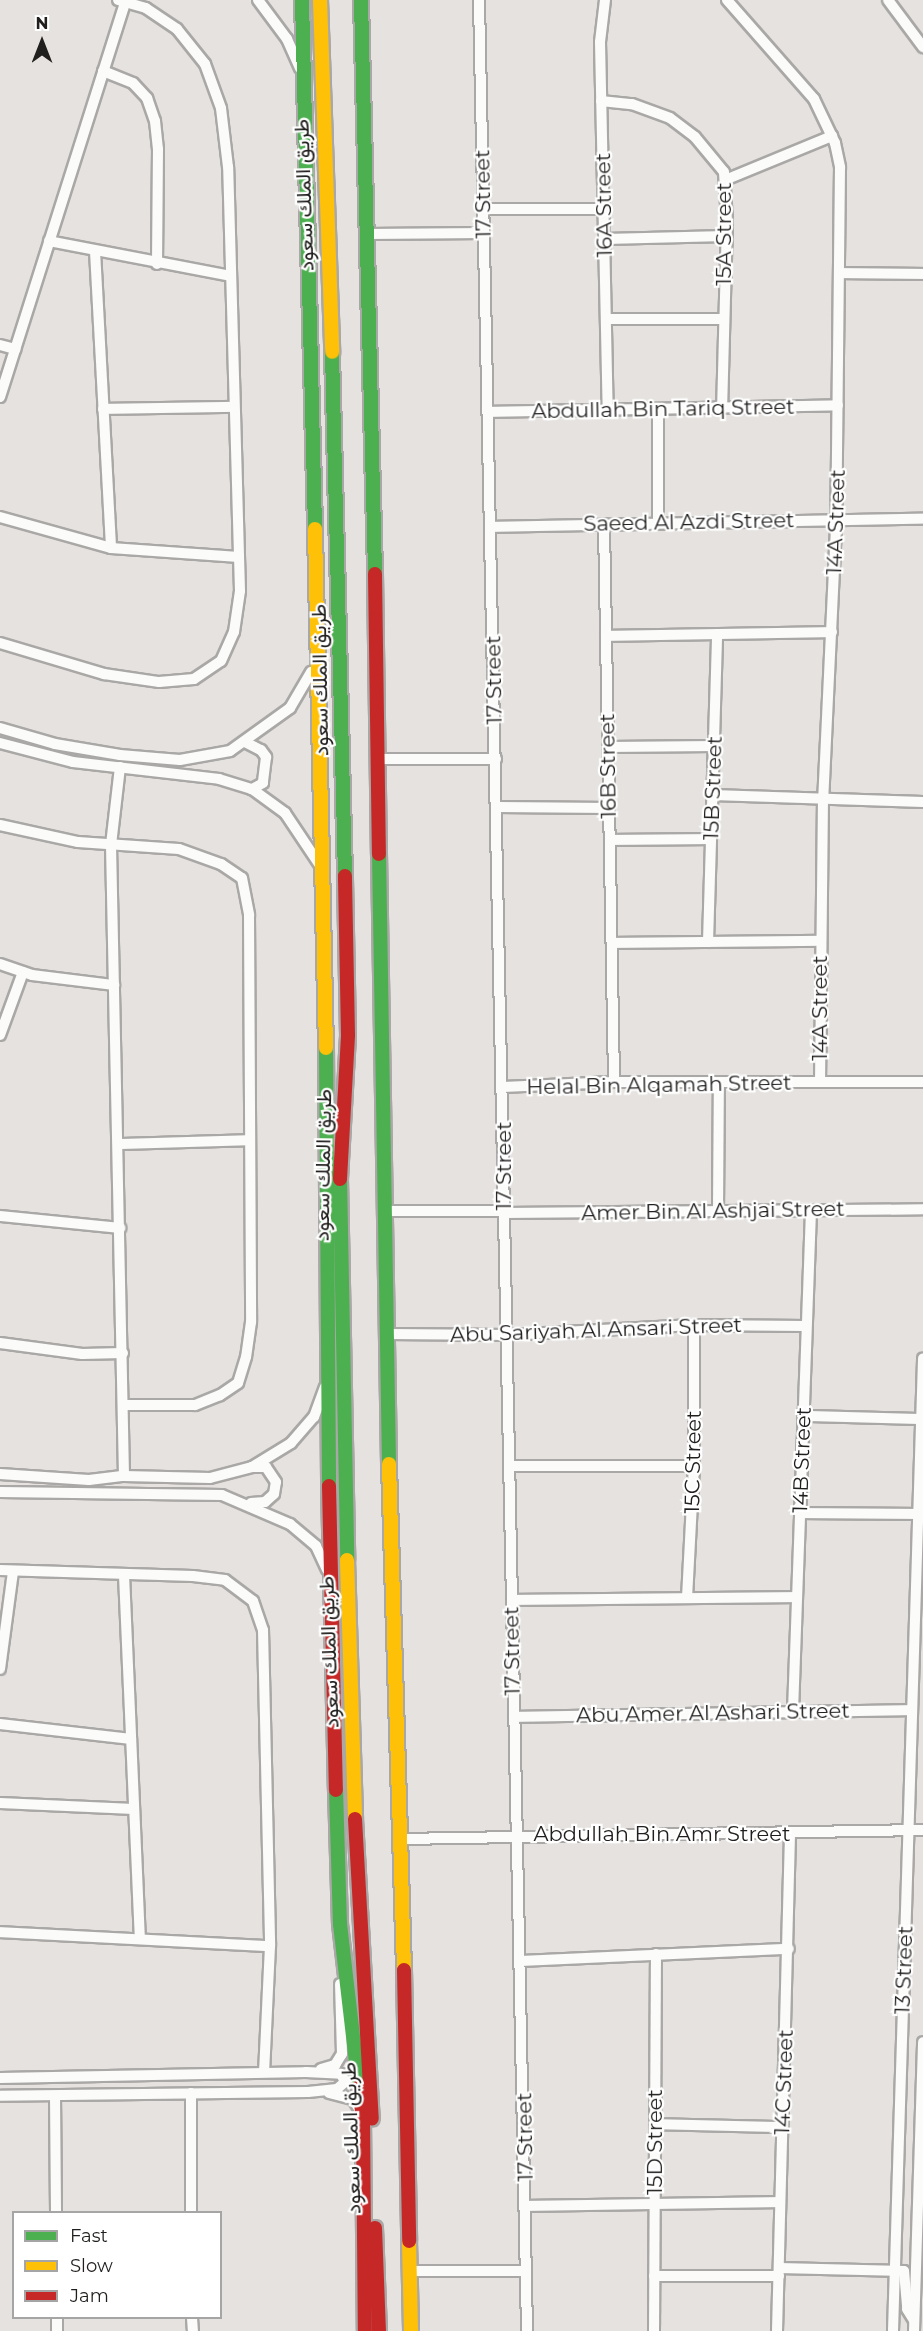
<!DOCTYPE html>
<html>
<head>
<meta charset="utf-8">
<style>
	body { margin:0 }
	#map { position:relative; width:923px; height:2331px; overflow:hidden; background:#e5e2df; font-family:Montserrat,Vazirmatn,sans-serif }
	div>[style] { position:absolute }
	.roads { filter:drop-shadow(2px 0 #aaa8a6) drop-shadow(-2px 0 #aaa8a6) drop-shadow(0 2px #aaa8a6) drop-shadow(0 -2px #aaa8a6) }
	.street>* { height:10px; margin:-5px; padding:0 5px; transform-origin:5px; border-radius:5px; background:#fbfbfa }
	.fast>* { height:14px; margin:-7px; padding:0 7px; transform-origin:7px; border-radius:7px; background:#4caf50 }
	.slow>* { height:14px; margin:-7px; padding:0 7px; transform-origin:7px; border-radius:7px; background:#ffc107 }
	.jam>* { height:14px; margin:-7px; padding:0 7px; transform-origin:7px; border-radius:7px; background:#c62828 }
	span { translate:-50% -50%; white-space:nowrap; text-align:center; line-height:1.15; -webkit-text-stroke:4.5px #fff; paint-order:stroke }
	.street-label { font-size:21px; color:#201f1d }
	.legend { position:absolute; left:12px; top:2211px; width:210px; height:108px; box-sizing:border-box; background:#fff; border:2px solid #a6a5a5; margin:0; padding:8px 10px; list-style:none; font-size:18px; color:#201f1d }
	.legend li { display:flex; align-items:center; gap:12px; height:30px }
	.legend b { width:30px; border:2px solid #a6a5a5 }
	.north { position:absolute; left:12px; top:12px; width:60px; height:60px; -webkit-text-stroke:4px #fff; paint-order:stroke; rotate:0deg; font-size:16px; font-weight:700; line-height:24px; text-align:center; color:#201f1d }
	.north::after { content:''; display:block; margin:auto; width:21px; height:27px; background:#201f1d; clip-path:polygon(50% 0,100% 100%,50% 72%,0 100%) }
</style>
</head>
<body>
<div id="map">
	<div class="roads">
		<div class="street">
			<i style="left:258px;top:0;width:49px;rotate:53.4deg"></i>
			<i style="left:287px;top:39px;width:32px;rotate:66deg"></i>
			<i style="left:479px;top:0;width:2331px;rotate:88.82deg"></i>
			<i style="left:605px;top:0;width:42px;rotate:96.8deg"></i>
			<i style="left:600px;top:42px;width:369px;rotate:88.8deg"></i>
			<i style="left:727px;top:0;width:132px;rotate:48.7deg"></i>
			<i style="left:814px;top:99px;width:49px;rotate:64.5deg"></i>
			<i style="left:835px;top:143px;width:25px;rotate:78deg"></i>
			<i style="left:840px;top:167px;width:360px;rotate:90.6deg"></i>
			<i style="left:836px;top:527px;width:271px;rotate:92.7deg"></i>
			<i style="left:823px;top:798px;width:284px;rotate:90.6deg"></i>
			<i style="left:888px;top:0;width:59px;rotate:53.3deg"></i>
			<i style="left:103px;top:71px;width:32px;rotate:22deg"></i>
			<i style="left:133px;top:83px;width:21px;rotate:47deg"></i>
			<i style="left:147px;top:98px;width:24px;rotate:71deg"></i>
			<i style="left:155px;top:121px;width:28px;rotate:84deg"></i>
			<i style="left:158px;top:149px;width:115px;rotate:90.5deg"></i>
			<i style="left:601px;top:101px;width:31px;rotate:6deg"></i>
			<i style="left:632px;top:104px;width:40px;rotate:20.2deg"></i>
			<i style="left:670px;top:118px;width:31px;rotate:37deg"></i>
			<i style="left:695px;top:137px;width:45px;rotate:50.4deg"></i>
			<i style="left:724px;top:172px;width:49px;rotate:86.5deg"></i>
			<i style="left:727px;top:221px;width:187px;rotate:91.5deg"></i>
			<i style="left:725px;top:180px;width:116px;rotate:-22.4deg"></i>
			<i style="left:483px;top:209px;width:121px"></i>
			<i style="left:367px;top:234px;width:117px;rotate:-0.5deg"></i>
			<i style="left:605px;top:239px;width:121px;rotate:-1.4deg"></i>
			<i style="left:49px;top:241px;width:185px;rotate:10.9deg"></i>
			<i style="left:95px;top:251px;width:297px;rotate:86.9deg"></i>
			<i style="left:840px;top:273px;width:83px;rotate:0.7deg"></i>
			<i style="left:606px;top:319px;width:118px"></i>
			<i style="left:0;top:345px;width:16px;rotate:15deg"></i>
			<i style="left:0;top:397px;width:414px;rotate:-72.4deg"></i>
			<i style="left:103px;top:409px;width:131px;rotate:-0.9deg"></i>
			<i style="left:658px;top:409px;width:114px;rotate:90deg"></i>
			<i style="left:488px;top:412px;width:350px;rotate:-1.1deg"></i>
			<i style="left:0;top:517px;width:115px;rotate:15.6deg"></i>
			<i style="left:111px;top:548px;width:128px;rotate:4deg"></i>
			<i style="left:604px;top:524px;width:558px;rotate:88.97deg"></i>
			<i style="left:491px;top:527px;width:432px;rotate:-1.1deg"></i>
			<i style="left:606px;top:636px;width:226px;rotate:-1deg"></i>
			<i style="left:0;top:643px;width:109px;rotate:16.6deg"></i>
			<i style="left:104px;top:674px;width:56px;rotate:8.3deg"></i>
			<i style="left:159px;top:682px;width:35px;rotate:-5deg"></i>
			<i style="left:194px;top:679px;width:32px;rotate:-34deg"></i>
			<i style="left:221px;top:661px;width:32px;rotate:-66deg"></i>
			<i style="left:234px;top:632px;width:41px;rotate:-81.7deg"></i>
			<i style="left:240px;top:591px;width:424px;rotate:-91.6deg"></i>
			<i style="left:228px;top:167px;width:59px;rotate:-96.8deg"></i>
			<i style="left:221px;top:108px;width:47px;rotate:-110deg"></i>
			<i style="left:205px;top:64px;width:45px;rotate:-128.7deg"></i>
			<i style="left:177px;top:29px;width:37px;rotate:-146deg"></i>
			<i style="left:146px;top:8px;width:29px;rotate:-164deg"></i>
			<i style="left:0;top:728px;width:57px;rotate:16.2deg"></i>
			<i style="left:55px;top:744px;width:66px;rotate:9.6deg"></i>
			<i style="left:120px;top:755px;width:60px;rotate:4.8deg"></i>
			<i style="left:180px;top:760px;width:51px;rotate:-10.2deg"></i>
			<i style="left:230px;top:751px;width:74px;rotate:-35.6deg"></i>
			<i style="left:290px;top:708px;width:42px;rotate:-59.7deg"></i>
			<i style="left:245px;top:742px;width:18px;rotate:27deg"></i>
			<i style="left:261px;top:750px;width:9px;rotate:54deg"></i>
			<i style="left:266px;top:757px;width:26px;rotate:97deg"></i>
			<i style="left:263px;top:783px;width:13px;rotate:151deg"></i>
			<i style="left:0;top:743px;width:75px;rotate:14.6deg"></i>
			<i style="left:73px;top:762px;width:147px;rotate:6.6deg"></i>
			<i style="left:219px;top:779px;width:34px;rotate:17deg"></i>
			<i style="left:252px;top:789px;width:41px;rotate:36deg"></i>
			<i style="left:285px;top:813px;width:65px;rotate:56.3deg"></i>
			<i style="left:608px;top:747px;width:106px;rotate:-0.5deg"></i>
			<i style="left:377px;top:759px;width:119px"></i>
			<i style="left:120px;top:767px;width:79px;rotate:96.6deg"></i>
			<i style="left:111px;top:845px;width:631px;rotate:88.82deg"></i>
			<i style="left:713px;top:795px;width:210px;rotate:1.9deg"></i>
			<i style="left:498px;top:807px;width:111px;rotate:0.5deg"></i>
			<i style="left:0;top:825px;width:80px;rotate:12.3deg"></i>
			<i style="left:78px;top:842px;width:101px;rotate:4deg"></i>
			<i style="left:179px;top:849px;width:45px;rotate:19.7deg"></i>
			<i style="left:221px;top:864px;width:25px;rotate:34deg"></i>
			<i style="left:242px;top:878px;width:38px;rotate:79deg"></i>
			<i style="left:249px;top:915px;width:407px;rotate:89.7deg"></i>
			<i style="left:251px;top:1322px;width:35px;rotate:98deg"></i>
			<i style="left:246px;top:1357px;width:27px;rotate:107deg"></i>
			<i style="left:238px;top:1383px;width:22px;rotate:146deg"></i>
			<i style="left:220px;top:1395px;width:27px;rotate:158deg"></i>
			<i style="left:195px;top:1405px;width:71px;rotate:180deg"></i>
			<i style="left:610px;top:840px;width:101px;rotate:-0.6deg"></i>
			<i style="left:708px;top:942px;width:308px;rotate:-88.3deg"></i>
			<i style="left:612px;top:943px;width:208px;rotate:-0.6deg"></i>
			<i style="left:0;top:964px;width:34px;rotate:19deg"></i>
			<i style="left:32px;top:975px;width:83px;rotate:7deg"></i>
			<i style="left:0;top:1035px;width:67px;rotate:-69.9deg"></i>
			<i style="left:503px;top:1087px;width:111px;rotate:-2.6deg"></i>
			<i style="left:614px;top:1082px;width:309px"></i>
			<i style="left:118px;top:1144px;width:132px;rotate:-1.7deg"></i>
			<i style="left:718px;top:1210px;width:128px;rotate:-89.6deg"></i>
			<i style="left:385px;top:1211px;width:119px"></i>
			<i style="left:504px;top:1213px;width:419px;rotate:-0.5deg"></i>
			<i style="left:0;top:1216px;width:121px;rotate:5.7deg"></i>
			<i style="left:388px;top:1334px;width:119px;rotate:0.5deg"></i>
			<i style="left:507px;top:1335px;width:187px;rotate:-3.1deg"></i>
			<i style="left:694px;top:1325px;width:111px;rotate:0.5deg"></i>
			<i style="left:0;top:1343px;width:83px;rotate:7.6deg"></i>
			<i style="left:82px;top:1354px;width:41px;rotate:-1.4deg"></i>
			<i style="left:805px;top:1416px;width:118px;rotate:1.5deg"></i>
			<i style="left:511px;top:1466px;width:183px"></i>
			<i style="left:0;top:1474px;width:89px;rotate:3.9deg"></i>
			<i style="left:89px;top:1480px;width:35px;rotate:-7deg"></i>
			<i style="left:124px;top:1476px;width:86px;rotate:1.3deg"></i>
			<i style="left:210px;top:1478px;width:43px;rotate:-14.7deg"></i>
			<i style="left:252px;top:1467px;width:46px;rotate:-31.6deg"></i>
			<i style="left:291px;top:1443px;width:35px;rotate:-49deg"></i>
			<i style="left:314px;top:1417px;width:32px;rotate:-70deg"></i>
			<i style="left:0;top:1492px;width:222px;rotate:0.8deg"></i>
			<i style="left:222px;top:1495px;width:74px;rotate:23.1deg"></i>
			<i style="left:290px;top:1524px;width:34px;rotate:40deg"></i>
			<i style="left:316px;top:1546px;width:26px;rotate:65deg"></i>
			<i style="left:251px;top:1503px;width:14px;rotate:-4deg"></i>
			<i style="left:265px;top:1502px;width:12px;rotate:-42deg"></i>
			<i style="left:274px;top:1494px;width:12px;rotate:-81deg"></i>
			<i style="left:276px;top:1482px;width:18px;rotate:-124deg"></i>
			<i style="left:266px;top:1467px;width:14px;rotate:180deg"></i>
			<i style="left:801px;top:1513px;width:117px;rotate:0.5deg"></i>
			<i style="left:0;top:1570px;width:193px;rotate:1.8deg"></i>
			<i style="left:193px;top:1576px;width:32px;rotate:7deg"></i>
			<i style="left:225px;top:1580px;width:35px;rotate:37deg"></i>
			<i style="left:253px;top:1601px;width:31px;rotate:71deg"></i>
			<i style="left:263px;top:1630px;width:316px;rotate:88.7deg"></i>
			<i style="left:270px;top:1946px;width:126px;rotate:92.7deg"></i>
			<i style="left:124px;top:1575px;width:364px;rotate:87.5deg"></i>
			<i style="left:687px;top:1598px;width:132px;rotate:-87deg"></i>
			<i style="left:694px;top:1466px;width:141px;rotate:-90deg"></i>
			<i style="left:512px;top:1600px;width:285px;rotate:-0.6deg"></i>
			<i style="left:0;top:1669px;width:98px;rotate:-82.4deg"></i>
			<i style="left:793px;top:1711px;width:501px;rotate:-87.94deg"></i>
			<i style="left:514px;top:1717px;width:398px;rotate:-1deg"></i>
			<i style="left:0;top:1724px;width:132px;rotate:6.5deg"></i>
			<i style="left:0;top:1803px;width:134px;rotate:2.6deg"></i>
			<i style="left:401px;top:1839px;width:522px;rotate:-0.99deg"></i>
			<i style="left:0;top:1932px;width:270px;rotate:3deg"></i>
			<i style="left:520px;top:1961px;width:269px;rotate:-2.6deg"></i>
			<i style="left:321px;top:2069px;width:15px;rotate:-16deg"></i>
			<i style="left:335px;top:2065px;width:13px;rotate:-58deg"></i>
			<i style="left:342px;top:2054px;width:70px;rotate:-91.6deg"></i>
			<i style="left:0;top:2078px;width:306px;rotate:-1.1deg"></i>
			<i style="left:306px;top:2072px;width:35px;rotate:3deg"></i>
			<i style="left:341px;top:2074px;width:9px;rotate:63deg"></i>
			<i style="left:345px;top:2082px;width:11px;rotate:139deg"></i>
			<i style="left:337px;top:2089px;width:29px;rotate:174deg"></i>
			<i style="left:308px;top:2092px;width:308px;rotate:179.3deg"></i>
			<i style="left:329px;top:2093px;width:25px;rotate:14deg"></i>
			<i style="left:353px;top:2099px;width:13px;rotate:58deg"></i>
			<i style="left:55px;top:2096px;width:116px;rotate:89.5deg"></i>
			<i style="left:655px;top:2124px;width:127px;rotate:1.4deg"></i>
			<i style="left:527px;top:2206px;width:252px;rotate:-0.9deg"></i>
			<i style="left:191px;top:2212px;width:119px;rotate:-90deg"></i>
			<i style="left:779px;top:2268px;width:125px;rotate:1.4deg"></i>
			<i style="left:904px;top:2271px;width:38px;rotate:85deg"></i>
			<i style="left:907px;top:2309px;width:13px;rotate:58deg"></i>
			<i style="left:410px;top:2271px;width:116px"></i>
			<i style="left:654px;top:2276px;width:125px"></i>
			<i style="left:57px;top:2318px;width:13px;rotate:90deg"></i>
			<i style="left:192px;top:2318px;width:13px;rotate:86deg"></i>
			<i style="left:654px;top:2331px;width:377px;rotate:-89.7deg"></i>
			<i style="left:777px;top:2331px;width:497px;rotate:-88.5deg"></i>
			<i style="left:893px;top:2331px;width:973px;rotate:-88.23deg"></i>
			<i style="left:914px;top:2331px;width:289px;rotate:-88.2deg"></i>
		</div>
		<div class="fast">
			<i style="left:302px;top:0;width:529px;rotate:88.59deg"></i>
			<i style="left:361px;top:0;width:574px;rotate:88.6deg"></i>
			<i style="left:332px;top:352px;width:524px;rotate:88.58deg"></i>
			<i style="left:379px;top:854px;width:610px;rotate:89.06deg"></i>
			<i style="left:326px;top:1048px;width:438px;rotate:89.6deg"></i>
			<i style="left:340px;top:1179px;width:381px;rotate:88.9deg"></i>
			<i style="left:336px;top:1790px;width:134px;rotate:88.3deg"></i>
			<i style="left:340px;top:1924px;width:164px;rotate:83.4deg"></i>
		</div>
		<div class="slow">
			<i style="left:320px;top:0;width:352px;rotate:88deg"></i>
			<i style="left:315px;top:529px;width:519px;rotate:88.79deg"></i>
			<i style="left:389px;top:1464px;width:506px;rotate:88.3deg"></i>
			<i style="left:347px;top:1560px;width:259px;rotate:88.2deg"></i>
			<i style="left:409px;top:2241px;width:90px;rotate:88.7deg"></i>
		</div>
		<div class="jam">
			<i style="left:375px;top:574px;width:280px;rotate:89.2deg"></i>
			<i style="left:340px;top:1179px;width:144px;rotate:-86.8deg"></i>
			<i style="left:348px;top:1035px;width:159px;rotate:-91.1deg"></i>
			<i style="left:329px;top:1486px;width:304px;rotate:88.7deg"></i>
			<i style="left:355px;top:1819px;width:300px;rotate:86.8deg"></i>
			<i style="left:404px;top:1970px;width:271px;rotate:88.9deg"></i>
			<i style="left:359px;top:2087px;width:32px;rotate:83deg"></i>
			<i style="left:363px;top:2119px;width:212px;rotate:89.5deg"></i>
			<i style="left:375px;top:2228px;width:103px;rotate:87.8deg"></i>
		</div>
	</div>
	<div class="street-label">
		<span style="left:483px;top:194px;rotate:-91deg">17 Street</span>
		<span style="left:304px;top:195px;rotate:-92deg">طريق الملك سعود</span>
		<span style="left:604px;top:205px;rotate:-91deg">16A Street</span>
		<span style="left:724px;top:234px;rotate:-90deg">15A Street</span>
		<span style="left:663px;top:409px;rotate:-1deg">Abdullah Bin Tariq Street</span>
		<span style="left:689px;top:522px;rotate:-1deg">Saeed Al Azdi Street</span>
		<span style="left:836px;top:522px;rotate:-88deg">14A Street</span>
		<span style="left:320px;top:680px;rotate:-91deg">طريق الملك سعود</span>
		<span style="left:494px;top:680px;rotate:-91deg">17 Street</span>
		<span style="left:608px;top:766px;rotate:-91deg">16B Street</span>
		<span style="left:713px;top:788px;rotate:-88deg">15B Street</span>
		<span style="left:820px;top:1008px;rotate:-90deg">14A Street</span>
		<span style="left:659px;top:1085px;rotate:-1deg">Helal Bin Alqamah Street</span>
		<span style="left:323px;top:1165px;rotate:-89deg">طريق الملك سعود</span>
		<span style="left:504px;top:1166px;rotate:-90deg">17 Street</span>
		<span style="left:713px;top:1211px;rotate:-1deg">Amer Bin Al Ashjai Street</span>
		<span style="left:596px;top:1330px;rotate:-2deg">Abu Sariyah Al Ansari Street</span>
		<span style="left:802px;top:1460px;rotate:-88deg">14B Street</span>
		<span style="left:693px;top:1462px;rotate:-89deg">15C Street</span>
		<span style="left:512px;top:1651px;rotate:-91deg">17 Street</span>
		<span style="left:329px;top:1652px;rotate:-92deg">طريق الملك سعود</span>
		<span style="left:713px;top:1713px;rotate:-1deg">Abu Amer Al Ashari Street</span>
		<span style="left:662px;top:1834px">Abdullah Bin Amr Street</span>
		<span style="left:904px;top:1970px;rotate:-88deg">13 Street</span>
		<span style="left:784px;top:2082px;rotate:-88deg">14C Street</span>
		<span style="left:525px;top:2137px;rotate:-91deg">17 Street</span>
		<span style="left:351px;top:2138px;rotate:-92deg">طريق الملك سعود</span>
		<span style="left:655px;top:2142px;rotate:-90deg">15D Street</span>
	</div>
	<ul class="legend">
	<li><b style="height:8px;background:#4caf50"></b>Fast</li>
	<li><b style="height:8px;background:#ffc107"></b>Slow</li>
	<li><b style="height:8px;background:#c62828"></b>Jam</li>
	</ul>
	<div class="north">N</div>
</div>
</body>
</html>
